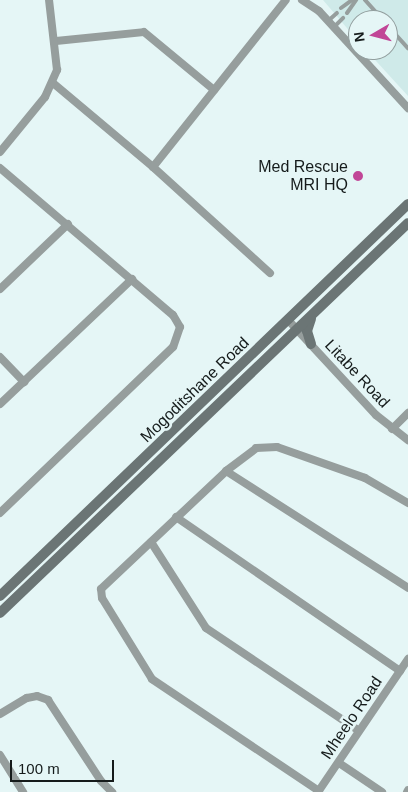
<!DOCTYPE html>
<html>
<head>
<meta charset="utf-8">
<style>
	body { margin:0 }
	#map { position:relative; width:408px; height:792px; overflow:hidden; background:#e5f6f6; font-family:Helvetica,sans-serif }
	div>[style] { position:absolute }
	.built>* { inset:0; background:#cfeae9 }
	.service>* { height:4px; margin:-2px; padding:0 2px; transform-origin:2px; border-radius:2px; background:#969e9d }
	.minor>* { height:8px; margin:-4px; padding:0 4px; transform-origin:4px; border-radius:4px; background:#969e9d }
	.secondary>* { height:10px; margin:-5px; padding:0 5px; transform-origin:5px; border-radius:5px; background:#6b7575 }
	.dots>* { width:14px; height:14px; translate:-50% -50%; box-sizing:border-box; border:2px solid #e5f6f6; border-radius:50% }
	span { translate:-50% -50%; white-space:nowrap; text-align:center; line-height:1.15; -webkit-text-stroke:5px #e5f6f6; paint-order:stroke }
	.poi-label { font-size:16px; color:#151b1b }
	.right { translate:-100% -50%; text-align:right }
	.street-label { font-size:16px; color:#151b1b }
	.north { position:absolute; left:348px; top:10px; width:50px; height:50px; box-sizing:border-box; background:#e5f6f6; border:1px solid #929e9e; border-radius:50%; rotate:262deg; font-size:14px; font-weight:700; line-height:20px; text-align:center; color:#151b1b }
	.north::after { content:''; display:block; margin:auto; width:18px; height:22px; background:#c14697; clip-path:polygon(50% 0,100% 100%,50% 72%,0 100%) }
	.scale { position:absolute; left:10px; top:760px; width:104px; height:22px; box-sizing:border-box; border:2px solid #151b1b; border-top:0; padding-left:6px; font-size:15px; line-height:18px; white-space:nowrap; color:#151b1b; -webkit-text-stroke:4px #e5f6f6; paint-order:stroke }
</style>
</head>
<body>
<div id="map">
	<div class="built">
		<i style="clip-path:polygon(323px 0,408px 0,408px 96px,366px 50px,388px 50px,388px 20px,358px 20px,358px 41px)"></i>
	</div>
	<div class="service">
		<i style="left:365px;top:0;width:27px;rotate:48deg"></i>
		<i style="left:341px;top:8px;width:14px;rotate:-36deg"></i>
		<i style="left:347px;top:13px;width:16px;rotate:-55deg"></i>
		<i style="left:328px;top:21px;width:12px;rotate:-42deg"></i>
		<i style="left:388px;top:26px;width:30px;rotate:48deg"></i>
		<i style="left:334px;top:27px;width:13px;rotate:-45deg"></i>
	</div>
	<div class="minor">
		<i style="left:302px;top:0;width:20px;rotate:33deg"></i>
		<i style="left:319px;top:11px;width:132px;rotate:47.5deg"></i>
		<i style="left:56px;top:41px;width:88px;rotate:-5.8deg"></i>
		<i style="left:144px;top:32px;width:91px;rotate:39.6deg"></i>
		<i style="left:53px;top:83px;width:131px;rotate:40deg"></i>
		<i style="left:153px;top:167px;width:158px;rotate:42.2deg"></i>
		<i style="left:0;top:152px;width:71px;rotate:-50.7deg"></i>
		<i style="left:45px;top:97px;width:30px;rotate:-66deg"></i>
		<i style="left:57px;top:70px;width:70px;rotate:-96.5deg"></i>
		<i style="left:153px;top:167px;width:213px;rotate:-51.5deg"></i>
		<i style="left:0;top:168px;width:227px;rotate:40.4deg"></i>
		<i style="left:173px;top:315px;width:14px;rotate:60deg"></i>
		<i style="left:180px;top:327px;width:21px;rotate:109deg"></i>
		<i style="left:173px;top:347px;width:240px;rotate:136.2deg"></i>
		<i style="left:0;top:289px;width:94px;rotate:-43.7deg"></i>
		<i style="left:289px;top:321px;width:128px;rotate:47.2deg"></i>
		<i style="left:376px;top:415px;width:41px;rotate:38deg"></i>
		<i style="left:0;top:357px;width:35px;rotate:46deg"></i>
		<i style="left:0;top:404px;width:182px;rotate:-43.4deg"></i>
		<i style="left:392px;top:429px;width:23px;rotate:-45deg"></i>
		<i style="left:226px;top:471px;width:216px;rotate:32.7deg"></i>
		<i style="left:176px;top:517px;width:272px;rotate:34.5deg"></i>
		<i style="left:151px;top:542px;width:102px;rotate:57.4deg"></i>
		<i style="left:206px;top:628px;width:184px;rotate:33.9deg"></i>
		<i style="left:0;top:714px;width:31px;rotate:-31deg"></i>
		<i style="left:27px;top:698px;width:10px;rotate:-11deg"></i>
		<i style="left:37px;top:696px;width:12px;rotate:20deg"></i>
		<i style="left:48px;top:700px;width:97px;rotate:56.8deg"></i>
		<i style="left:101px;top:781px;width:16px;rotate:45deg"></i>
		<i style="left:0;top:755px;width:44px;rotate:58.1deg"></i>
		<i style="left:339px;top:763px;width:52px;rotate:34deg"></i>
		<i style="left:319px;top:791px;width:201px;rotate:-146.2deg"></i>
		<i style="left:152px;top:679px;width:95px;rotate:-121.7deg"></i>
		<i style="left:102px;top:598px;width:9px;rotate:-96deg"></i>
		<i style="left:101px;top:589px;width:172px;rotate:-43.3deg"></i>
		<i style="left:226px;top:471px;width:38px;rotate:-37deg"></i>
		<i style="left:256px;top:448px;width:21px;rotate:-3deg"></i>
		<i style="left:277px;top:447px;width:93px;rotate:19.4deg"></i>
		<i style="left:365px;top:478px;width:50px;rotate:30.2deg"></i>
		<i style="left:318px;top:792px;width:161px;rotate:-55.9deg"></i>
		<i style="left:407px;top:792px;width:2px;rotate:-63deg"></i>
	</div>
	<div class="secondary">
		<i style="left:311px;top:344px;width:14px;rotate:-107deg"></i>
		<i style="left:307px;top:331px;width:13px;rotate:-72deg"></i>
		<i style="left:0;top:596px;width:566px;rotate:-43.85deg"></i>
		<i style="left:0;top:613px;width:564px;rotate:-43.71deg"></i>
	</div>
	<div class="dots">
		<i style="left:358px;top:176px;background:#c14697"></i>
	</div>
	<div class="poi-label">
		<span class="right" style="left:348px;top:176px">Med Rescue<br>MRI HQ</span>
	</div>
	<div class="street-label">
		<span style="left:357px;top:374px;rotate:47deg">Litabe Road</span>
		<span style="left:195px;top:390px;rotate:-44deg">Mogoditshane Road</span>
		<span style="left:352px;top:718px;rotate:-56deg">Mheelo Road</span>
	</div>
	<div class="north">N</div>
	<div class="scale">100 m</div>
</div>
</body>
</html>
